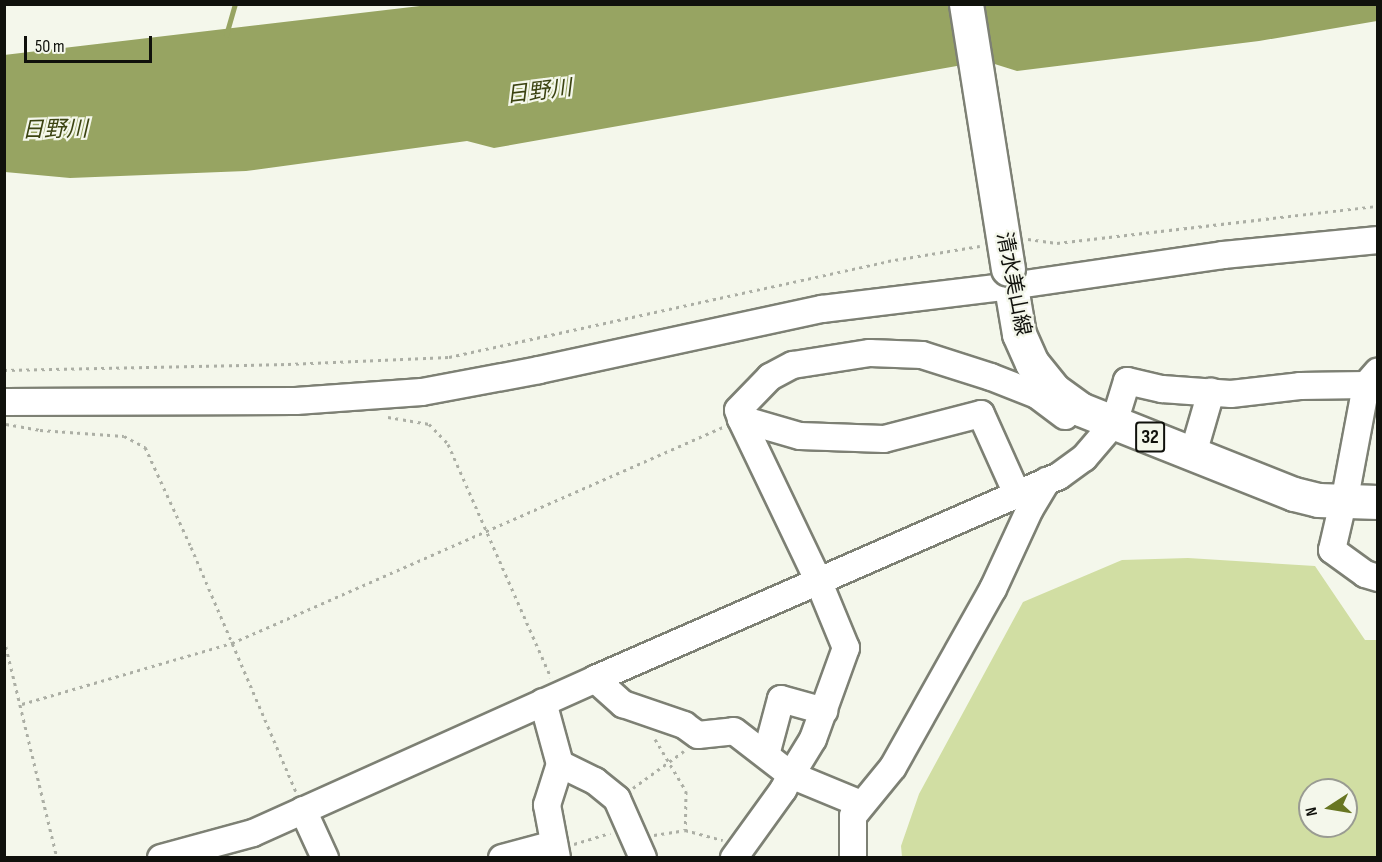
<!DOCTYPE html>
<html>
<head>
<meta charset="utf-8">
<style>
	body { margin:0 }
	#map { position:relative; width:1382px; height:862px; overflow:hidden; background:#f4f7eb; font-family:"Sofia Sans Condensed","Noto Sans JP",sans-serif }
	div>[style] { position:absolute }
	.green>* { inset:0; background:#d1dea3 }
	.water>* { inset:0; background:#97a462 }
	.stream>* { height:5px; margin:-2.5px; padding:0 2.5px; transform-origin:2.5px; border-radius:2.5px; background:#97a462 }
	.path>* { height:3px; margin-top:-1.5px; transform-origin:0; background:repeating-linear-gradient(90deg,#acafa5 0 3px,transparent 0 7.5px) }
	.roads { filter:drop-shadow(2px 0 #7d8074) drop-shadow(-2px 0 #7d8074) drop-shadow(0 2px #7d8074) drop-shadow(0 -2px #7d8074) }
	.minor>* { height:26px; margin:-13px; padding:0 13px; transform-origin:13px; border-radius:13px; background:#fff }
	.major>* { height:33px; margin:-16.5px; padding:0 16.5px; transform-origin:16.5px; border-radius:16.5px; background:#fff }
	.bridges { filter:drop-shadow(2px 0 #7d8074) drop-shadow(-2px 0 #7d8074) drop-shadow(0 2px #7d8074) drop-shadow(0 -2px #7d8074) }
	.major-bridge>* { height:33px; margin:-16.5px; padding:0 16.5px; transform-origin:16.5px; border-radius:16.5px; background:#fff }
	span { translate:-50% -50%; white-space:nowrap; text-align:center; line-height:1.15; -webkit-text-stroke:4.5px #f4f7eb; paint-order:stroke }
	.shield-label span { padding:2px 4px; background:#f4f7eb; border:2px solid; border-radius:4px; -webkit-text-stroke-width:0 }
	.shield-label { font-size:20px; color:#10110c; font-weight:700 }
	.street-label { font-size:21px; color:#10110c }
	.water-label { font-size:22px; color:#3b4311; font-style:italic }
	.frame { position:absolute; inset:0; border:6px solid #10110c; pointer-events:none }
	.north { position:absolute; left:1298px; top:778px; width:60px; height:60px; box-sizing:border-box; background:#f4f7eb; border:2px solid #999b92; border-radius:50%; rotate:258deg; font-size:16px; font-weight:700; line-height:24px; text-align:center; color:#10110c }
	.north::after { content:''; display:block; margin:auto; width:21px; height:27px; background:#687622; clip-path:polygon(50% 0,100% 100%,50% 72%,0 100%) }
	.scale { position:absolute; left:24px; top:36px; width:128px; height:27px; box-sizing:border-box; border:3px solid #10110c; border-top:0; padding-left:8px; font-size:18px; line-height:21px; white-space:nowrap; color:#10110c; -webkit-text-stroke:4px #f4f7eb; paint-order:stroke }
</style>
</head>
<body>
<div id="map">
	<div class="green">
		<i style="clip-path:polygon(evenodd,1188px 558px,1315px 566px,1365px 640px,1377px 640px,1377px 857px,902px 857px,901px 846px,919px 794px,1023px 602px,1122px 560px,1188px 558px,1310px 790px,1346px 790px,1346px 826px,1310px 826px,1310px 790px)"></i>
	</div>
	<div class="water">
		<i style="clip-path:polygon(437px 4px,1378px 5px,1377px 21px,1259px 41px,1017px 71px,985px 61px,494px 148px,467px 141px,246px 171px,70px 178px,5px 172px,4px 55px)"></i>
	</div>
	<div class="stream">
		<i style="left:226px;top:35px;width:32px;rotate:-74deg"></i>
	</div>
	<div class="path">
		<i style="left:1028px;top:239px;width:29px;rotate:8deg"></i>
		<i style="left:1057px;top:243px;width:323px;rotate:-6.6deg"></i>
		<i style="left:4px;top:370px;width:284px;rotate:-1.2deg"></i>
		<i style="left:288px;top:364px;width:161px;rotate:-2.5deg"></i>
		<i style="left:449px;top:357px;width:449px;rotate:-12.3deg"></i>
		<i style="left:888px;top:261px;width:93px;rotate:-9.3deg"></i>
		<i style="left:388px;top:417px;width:42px;rotate:9.7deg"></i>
		<i style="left:429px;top:424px;width:28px;rotate:46deg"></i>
		<i style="left:448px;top:444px;width:255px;rotate:66.2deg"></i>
		<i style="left:6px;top:424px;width:35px;rotate:10deg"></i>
		<i style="left:40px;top:430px;width:84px;rotate:4.1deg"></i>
		<i style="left:124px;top:436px;width:24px;rotate:28deg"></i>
		<i style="left:145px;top:447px;width:110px;rotate:65.3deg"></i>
		<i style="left:191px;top:547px;width:267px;rotate:66.8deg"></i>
		<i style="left:4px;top:639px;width:225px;rotate:76.4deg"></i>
		<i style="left:22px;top:704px;width:219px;rotate:-16.2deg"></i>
		<i style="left:232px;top:643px;width:536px;rotate:-23.75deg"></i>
		<i style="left:655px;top:739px;width:61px;rotate:59.2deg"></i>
		<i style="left:686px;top:791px;width:39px;rotate:91deg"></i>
		<i style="left:633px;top:788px;width:63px;rotate:-36deg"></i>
		<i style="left:654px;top:835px;width:31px;rotate:-9deg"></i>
		<i style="left:685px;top:830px;width:39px;rotate:15deg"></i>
		<i style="left:574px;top:844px;width:38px;rotate:-17deg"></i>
	</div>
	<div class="roads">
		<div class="minor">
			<i style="left:4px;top:402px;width:292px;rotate:-0.2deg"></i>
			<i style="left:296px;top:401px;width:126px;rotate:-4.1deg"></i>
			<i style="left:422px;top:392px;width:119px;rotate:-10.6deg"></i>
			<i style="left:539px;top:370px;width:289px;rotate:-12.2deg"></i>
			<i style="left:822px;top:309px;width:190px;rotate:-6.9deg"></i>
			<i style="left:1011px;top:286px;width:214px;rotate:-8.3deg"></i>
			<i style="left:1223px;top:255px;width:156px;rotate:-5.5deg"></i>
			<i style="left:741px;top:419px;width:9px;rotate:-108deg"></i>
			<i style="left:738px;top:410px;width:46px;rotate:-45.9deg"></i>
			<i style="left:770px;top:377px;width:26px;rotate:-28deg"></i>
			<i style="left:793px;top:365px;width:78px;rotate:-8.9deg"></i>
			<i style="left:870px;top:353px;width:52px;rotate:2.2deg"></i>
			<i style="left:922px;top:355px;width:72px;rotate:17.7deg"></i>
			<i style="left:991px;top:377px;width:49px;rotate:21.4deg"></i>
			<i style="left:1037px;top:395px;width:35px;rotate:37deg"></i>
			<i style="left:1193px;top:454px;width:65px;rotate:-73.8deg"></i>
			<i style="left:1344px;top:503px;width:120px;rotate:-79.4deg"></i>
			<i style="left:1366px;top:385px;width:18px;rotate:-49deg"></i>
			<i style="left:1342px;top:507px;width:44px;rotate:103.1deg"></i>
			<i style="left:1332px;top:550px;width:41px;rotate:36deg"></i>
			<i style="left:1365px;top:574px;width:14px;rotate:17deg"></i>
			<i style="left:595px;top:679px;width:38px;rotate:42deg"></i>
			<i style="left:623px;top:704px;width:65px;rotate:19deg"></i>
			<i style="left:684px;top:725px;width:17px;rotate:36deg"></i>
			<i style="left:698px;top:735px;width:36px;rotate:-6deg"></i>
			<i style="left:734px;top:731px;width:72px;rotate:37.7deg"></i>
			<i style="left:791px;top:775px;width:17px;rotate:118deg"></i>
			<i style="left:783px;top:790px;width:84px;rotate:125.8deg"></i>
			<i style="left:543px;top:702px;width:64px;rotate:74.7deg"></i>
			<i style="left:560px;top:764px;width:43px;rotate:107.6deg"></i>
			<i style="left:547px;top:805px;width:54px;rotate:79.3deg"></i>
			<i style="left:766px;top:755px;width:58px;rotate:-75deg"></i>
			<i style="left:781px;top:699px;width:45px;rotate:15.6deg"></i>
			<i style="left:560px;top:764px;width:39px;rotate:26deg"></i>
			<i style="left:595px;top:781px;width:28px;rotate:39deg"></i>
			<i style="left:617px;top:799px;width:64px;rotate:66.2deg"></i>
			<i style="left:861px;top:804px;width:76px;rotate:-157.5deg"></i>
			<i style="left:791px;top:775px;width:42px;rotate:-58.6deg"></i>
			<i style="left:813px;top:739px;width:97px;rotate:-70.1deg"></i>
			<i style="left:846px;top:648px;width:74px;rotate:-112.4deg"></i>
			<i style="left:818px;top:580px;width:178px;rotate:-115.6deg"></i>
			<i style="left:741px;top:419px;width:61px;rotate:16.1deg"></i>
			<i style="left:800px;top:436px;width:84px;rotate:2deg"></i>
			<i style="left:884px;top:439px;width:100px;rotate:-14.5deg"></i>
			<i style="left:981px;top:414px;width:88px;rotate:65.8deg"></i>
			<i style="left:303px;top:810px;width:53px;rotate:65.4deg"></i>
			<i style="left:161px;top:858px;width:95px;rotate:-15.2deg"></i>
			<i style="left:253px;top:833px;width:375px;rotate:-24.2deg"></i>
			<i style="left:595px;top:679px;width:506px;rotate:-23.63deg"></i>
			<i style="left:1059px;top:476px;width:31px;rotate:-36deg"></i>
			<i style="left:1084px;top:458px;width:46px;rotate:-49.4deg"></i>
			<i style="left:1114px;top:423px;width:44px;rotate:-72.8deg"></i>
			<i style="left:1127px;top:381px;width:36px;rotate:13deg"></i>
			<i style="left:1162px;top:389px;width:69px;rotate:4.1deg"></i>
			<i style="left:1231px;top:394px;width:69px;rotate:-6.6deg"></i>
			<i style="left:1300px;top:386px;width:66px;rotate:-0.9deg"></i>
			<i style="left:502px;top:858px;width:54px;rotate:-15.1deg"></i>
			<i style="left:853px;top:858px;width:42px;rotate:-90deg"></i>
			<i style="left:853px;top:816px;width:63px;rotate:-50.8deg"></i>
			<i style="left:893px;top:767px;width:204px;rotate:-60.7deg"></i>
			<i style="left:993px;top:589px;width:88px;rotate:-65.2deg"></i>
			<i style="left:1030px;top:509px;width:33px;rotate:-59deg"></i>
		</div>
		<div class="major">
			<i style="left:1008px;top:269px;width:66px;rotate:80.4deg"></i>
			<i style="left:1019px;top:334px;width:32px;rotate:66deg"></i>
			<i style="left:1032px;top:363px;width:35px;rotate:51deg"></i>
			<i style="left:1054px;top:390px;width:32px;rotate:36deg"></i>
			<i style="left:1080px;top:409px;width:230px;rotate:21.7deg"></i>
			<i style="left:1294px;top:494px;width:25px;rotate:14deg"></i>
			<i style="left:1318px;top:500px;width:60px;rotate:1.9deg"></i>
		</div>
	</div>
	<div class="bridges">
		<div class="major-bridge">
			<i style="left:966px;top:4px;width:268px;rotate:81deg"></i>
		</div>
	</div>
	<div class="shield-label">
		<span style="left:1150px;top:437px">32</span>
	</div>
	<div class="street-label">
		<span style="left:1013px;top:284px;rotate:79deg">清水美山線</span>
	</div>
	<div class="water-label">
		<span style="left:539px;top:92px;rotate:-7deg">日野川</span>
		<span style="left:55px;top:130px;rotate:-1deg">日野川</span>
	</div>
	<div class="frame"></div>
	<div class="north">N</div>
	<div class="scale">50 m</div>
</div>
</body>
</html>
